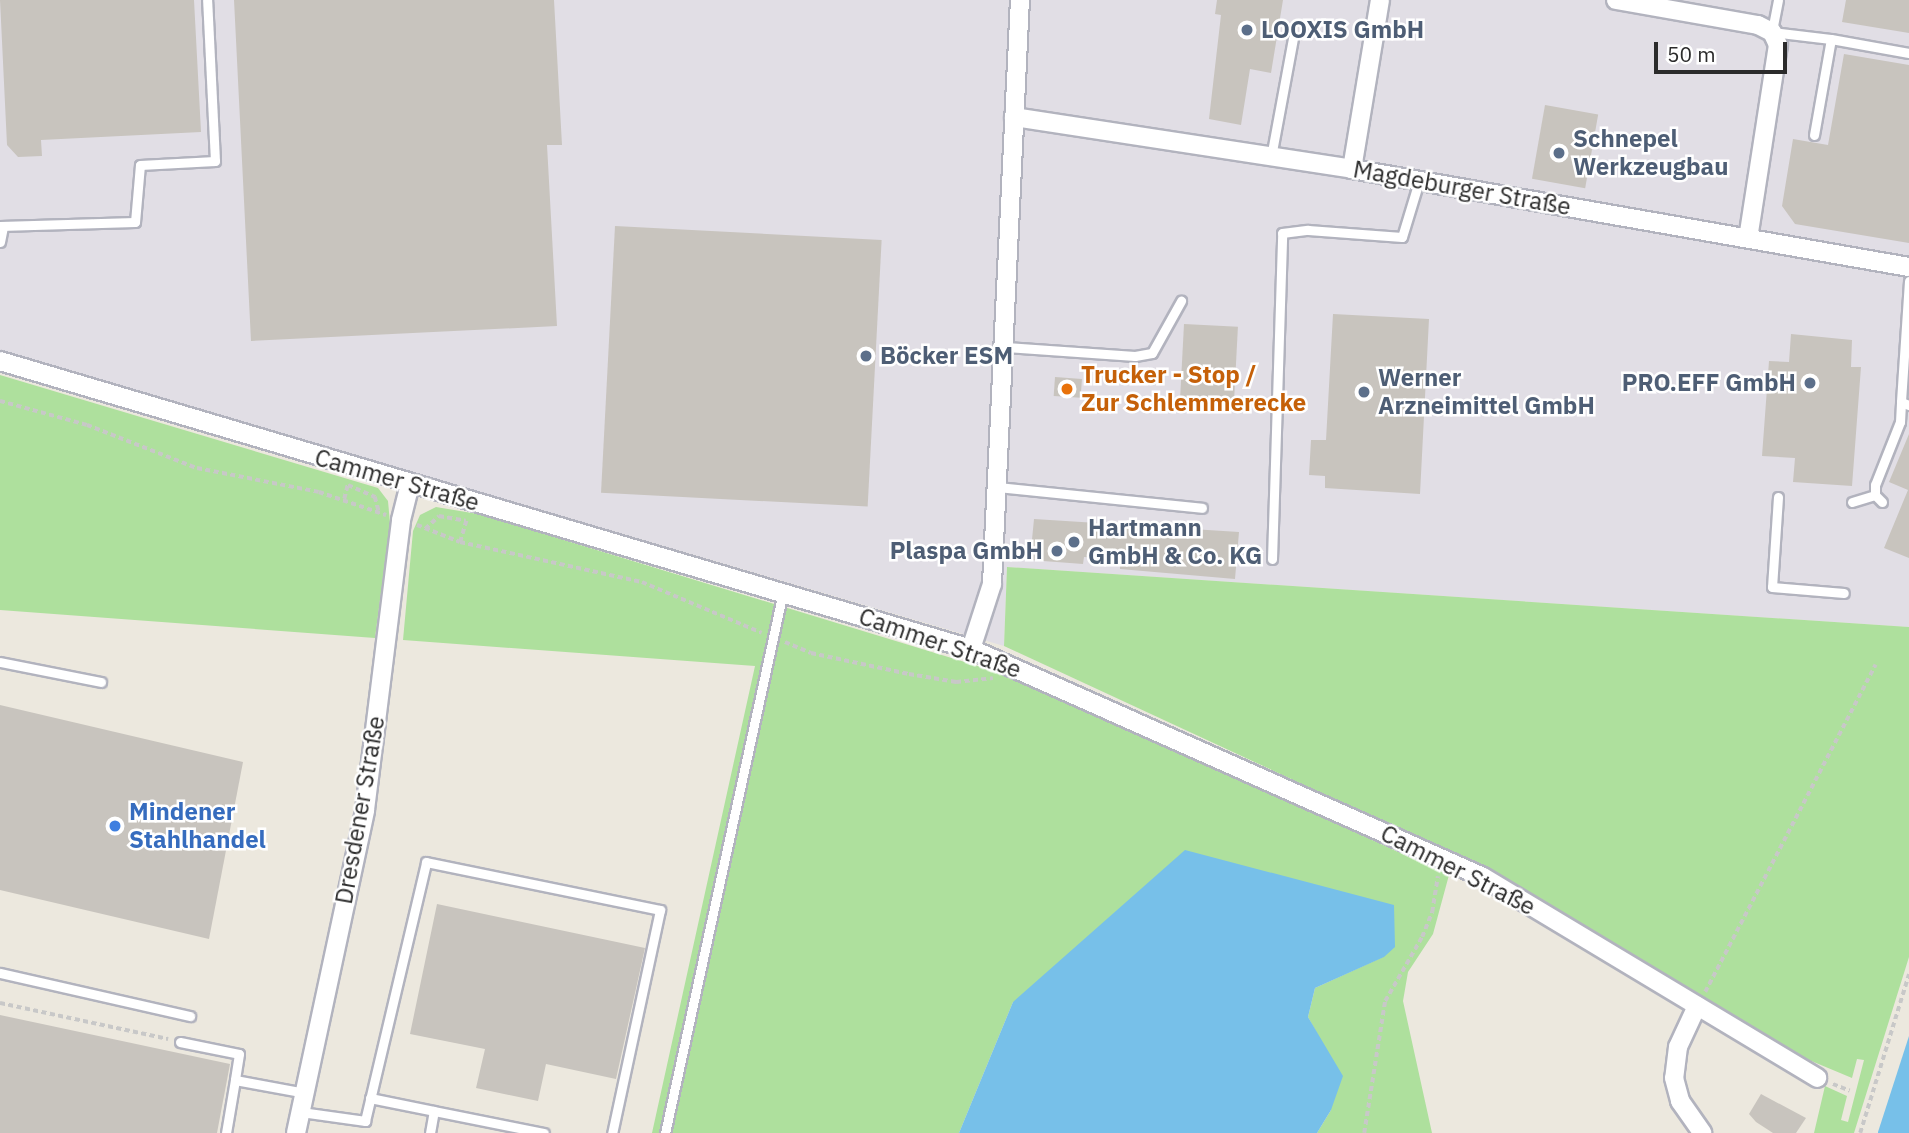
<!DOCTYPE html>
<html>
<head>
<meta charset="utf-8">
<style>
	body { margin:0 }
	#map { position:relative; width:1909px; height:1133px; overflow:hidden; background:#ece8de; font-family:"IBM Plex Sans",sans-serif }
	div>[style] { position:absolute }
	.industrial>* { inset:0; background:#e1dee5 }
	.green>* { inset:0; background:#aee09d }
	.water>* { inset:0; background:#77c0e9 }
	.building>* { inset:0; background:#c8c4be; transform-origin:0 0 }
	.path>* { height:3.5px; margin-top:-1.75px; transform-origin:0; background:repeating-linear-gradient(90deg,#c8c8c8 0 5px,transparent 0 8.5px) }
	.roads { filter:drop-shadow(2px 0 #b2b3be) drop-shadow(-2px 0 #b2b3be) drop-shadow(0 2px #b2b3be) drop-shadow(0 -2px #b2b3be) }
	.service>* { height:9px; margin:-4.5px; padding:0 4.5px; transform-origin:4.5px; border-radius:4.5px; background:#fff }
	.minor>* { height:18px; margin:-9px; padding:0 9px; transform-origin:9px; border-radius:9px; background:#fff }
	.dots>* { width:19px; height:19px; translate:-50% -50%; box-sizing:border-box; border:4px solid #fff; border-radius:50% }
	span { translate:-50% -50%; white-space:nowrap; text-align:center; line-height:1.15; -webkit-text-stroke:5px #fff; paint-order:stroke }
	.service-label { font-size:24px; color:#4e5e75; font-weight:700 }
	.left { translate:0 -50%; text-align:left }
	.right { translate:-100% -50%; text-align:right }
	.street-label { font-size:24px; color:#2b2b2b }
	.food-label { font-size:24px; color:#c56008; font-weight:700 }
	.shop-label { font-size:24px; color:#366cbe; font-weight:700 }
	.scale { position:absolute; left:1654px; top:42px; width:133px; height:32px; box-sizing:border-box; border:4px solid #2b2b2b; border-top:0; padding-left:9px; font-size:21px; line-height:24px; white-space:nowrap; color:#2b2b2b; -webkit-text-stroke:5px #fff; paint-order:stroke }
</style>
</head>
<body>
<div id="map">
	<div class="industrial">
		<i style="clip-path:polygon(0 0,1909px 0,1909px 627px,1007px 567px,1004px 646px,0 351px)"></i>
	</div>
	<div class="green">
		<i style="clip-path:polygon(0 375px,378px 488px,388px 501px,390px 523px,375px 638px,0 610px)"></i>
		<i style="clip-path:polygon(436px 507px,478px 514px,1014px 677px,1449px 875px,1433px 934px,1408px 972px,1403px 1001px,1432px 1133px,1317px 1133px,1331px 1110px,1324px 1046px,1308px 1017px,1315px 988px,1383px 957px,1013px 1002px,959px 1133px,652px 1133px,755px 666px,403px 640px,413px 531px,420px 515px)"></i>
		<i style="clip-path:polygon(1007px 567px,1909px 627px,1909px 957px,1854px 1133px,1814px 1133px,1825px 1086px,1847px 1096px,1841px 1120px,1848px 1122px,1864px 1060px,1857px 1059px,1852px 1078px,1797px 1055px,1464px 859px,1004px 646px)"></i>
	</div>
	<div class="water">
		<i style="clip-path:polygon(1185px 850px,1394px 905px,1395px 947px,1384px 957px,1315px 988px,1308px 1017px,1343px 1076px,1331px 1110px,1317px 1133px,959px 1133px,1013px 1002px)"></i>
		<i style="clip-path:polygon(1909px 1036px,1909px 1133px,1878px 1133px,1878px 1132px)"></i>
	</div>
	<div class="building">
		<i style="clip-path:polygon(0 0,194px 0,201px 132px,41px 140px,42px 156px,18px 157px,7px 145px)"></i>
		<i style="clip-path:polygon(234px 0,554px 0,562px 145px,547px 145px,557px 326px,251px 341px)"></i>
		<i style="clip-path:polygon(1217px 0,1283px 0,1271px 73px,1250px 69px,1241px 125px,1209px 119px,1221px 15px,1215px 14px)"></i>
		<i style="clip-path:polygon(1846px 0,1909px 0,1909px 33px,1842px 22px)"></i>
		<i style="clip-path:polygon(1844px 54px,1909px 65px,1909px 243px,1795px 224px,1782px 206px,1793px 139px,1828px 145px)"></i>
		<i style="left:1545px;top:105px;width:54px;height:75px;rotate:10deg"></i>
		<i style="left:615px;top:226px;width:267px;height:267px;rotate:3deg"></i>
		<i style="clip-path:polygon(1333px 314px,1429px 319px,1420px 494px,1325px 488px,1325px 476px,1309px 475px,1311px 440px,1326px 440px)"></i>
		<i style="left:1184px;top:324px;width:54px;height:81px;rotate:3deg"></i>
		<i style="clip-path:polygon(1791px 334px,1852px 340px,1851px 367px,1861px 367px,1852px 486px,1793px 482px,1795px 458px,1762px 456px,1769px 361px,1789px 362px)"></i>
		<i style="left:1055px;top:377px;width:27px;height:19px;rotate:4deg"></i>
		<i style="clip-path:polygon(1909px 434px,1909px 558px,1884px 548px,1908px 490px,1889px 482px)"></i>
		<i style="clip-path:polygon(1034px 519px,1239px 532px,1235px 579px,1120px 569px,1120px 560px,1084px 557px,1083px 564px,1030px 560px)"></i>
		<i style="clip-path:polygon(0 705px,243px 762px,209px 939px,0 890px)"></i>
		<i style="clip-path:polygon(437px 904px,645px 948px,616px 1079px,546px 1064px,538px 1101px,476px 1088px,485px 1049px,410px 1034px)"></i>
		<i style="clip-path:polygon(0 1015px,230px 1064px,217px 1133px,0 1133px)"></i>
		<i style="clip-path:polygon(1761px 1094px,1806px 1118px,1796px 1133px,1773px 1133px,1756px 1122px,1749px 1114px)"></i>
	</div>
	<div class="path">
		<i style="left:0;top:401px;width:90px;rotate:15.4deg"></i>
		<i style="left:87px;top:425px;width:118px;rotate:21.4deg"></i>
		<i style="left:197px;top:468px;width:124px;rotate:11.1deg"></i>
		<i style="left:319px;top:492px;width:71px;rotate:18.9deg"></i>
		<i style="left:348px;top:485px;width:30px;rotate:24deg"></i>
		<i style="left:375px;top:497px;width:16px;rotate:75deg"></i>
		<i style="left:344px;top:499px;width:16px;rotate:-76deg"></i>
		<i style="left:417px;top:525px;width:46px;rotate:21.6deg"></i>
		<i style="left:460px;top:542px;width:186px;rotate:12.4deg"></i>
		<i style="left:642px;top:582px;width:130px;rotate:23deg"></i>
		<i style="left:425px;top:529px;width:19px;rotate:-43deg"></i>
		<i style="left:439px;top:516px;width:27px;rotate:10deg"></i>
		<i style="left:460px;top:542px;width:22px;rotate:-74deg"></i>
		<i style="left:785px;top:642px;width:28px;rotate:23deg"></i>
		<i style="left:811px;top:653px;width:100px;rotate:12.1deg"></i>
		<i style="left:909px;top:674px;width:48px;rotate:9.7deg"></i>
		<i style="left:956px;top:682px;width:37px;rotate:-6deg"></i>
		<i style="left:1705px;top:992px;width:369px;rotate:-62.5deg"></i>
		<i style="left:0;top:1003px;width:172px;rotate:12.1deg"></i>
		<i style="left:1833px;top:1084px;width:18px;rotate:22deg"></i>
		<i style="left:1364px;top:1133px;width:134px;rotate:-81deg"></i>
		<i style="left:1385px;top:1001px;width:74px;rotate:-60deg"></i>
		<i style="left:1422px;top:937px;width:27px;rotate:-68deg"></i>
		<i style="left:1432px;top:912px;width:36px;rotate:-81deg"></i>
		<i style="left:1860px;top:1133px;width:166px;rotate:-72.9deg"></i>
	</div>
	<div class="roads">
		<div class="service">
			<i style="left:1778px;top:0;width:33px;rotate:101deg"></i>
			<i style="left:1772px;top:32px;width:59px;rotate:6.8deg"></i>
			<i style="left:1814px;top:135px;width:97px;rotate:-80deg"></i>
			<i style="left:1831px;top:39px;width:79px;rotate:10.2deg"></i>
			<i style="left:1271px;top:157px;width:121px;rotate:-79.5deg"></i>
			<i style="left:0;top:226px;width:135px;rotate:-1.7deg"></i>
			<i style="left:135px;top:222px;width:57px;rotate:-85deg"></i>
			<i style="left:140px;top:165px;width:75px;rotate:-3.1deg"></i>
			<i style="left:215px;top:161px;width:161px;rotate:-92.8deg"></i>
			<i style="left:0;top:242px;width:16px;rotate:-79deg"></i>
			<i style="left:1909px;top:281px;width:121px;rotate:93.8deg"></i>
			<i style="left:1901px;top:402px;width:9px;rotate:21deg"></i>
			<i style="left:1006px;top:347px;width:129px;rotate:4deg"></i>
			<i style="left:1135px;top:356px;width:17px;rotate:-10deg"></i>
			<i style="left:1152px;top:353px;width:60px;rotate:-60.9deg"></i>
			<i style="left:997px;top:487px;width:206px;rotate:5.8deg"></i>
			<i style="left:1778px;top:497px;width:90px;rotate:93.8deg"></i>
			<i style="left:1772px;top:587px;width:72px;rotate:4.8deg"></i>
			<i style="left:1852px;top:502px;width:24px;rotate:-17deg"></i>
			<i style="left:1882px;top:502px;width:10px;rotate:-135deg"></i>
			<i style="left:1875px;top:495px;width:10px;rotate:-90deg"></i>
			<i style="left:1875px;top:485px;width:68px;rotate:-68.4deg"></i>
			<i style="left:1900px;top:422px;width:20px;rotate:-87deg"></i>
			<i style="left:1272px;top:559px;width:326px;rotate:-88.2deg"></i>
			<i style="left:1282px;top:233px;width:26px;rotate:-7deg"></i>
			<i style="left:1308px;top:230px;width:94px;rotate:4.3deg"></i>
			<i style="left:1402px;top:237px;width:59px;rotate:-73.1deg"></i>
			<i style="left:0;top:662px;width:103px;rotate:11.2deg"></i>
			<i style="left:0;top:973px;width:195px;rotate:12.8deg"></i>
			<i style="left:180px;top:1042px;width:60px;rotate:11.5deg"></i>
			<i style="left:239px;top:1054px;width:26px;rotate:99deg"></i>
			<i style="left:370px;top:1098px;width:65px;rotate:11.5deg"></i>
			<i style="left:301px;top:1112px;width:65px;rotate:8deg"></i>
			<i style="left:365px;top:1121px;width:266px;rotate:-76.7deg"></i>
			<i style="left:426px;top:862px;width:239px;rotate:11.6deg"></i>
			<i style="left:660px;top:910px;width:228px;rotate:102.1deg"></i>
			<i style="left:226px;top:1133px;width:54px;rotate:-80.4deg"></i>
			<i style="left:235px;top:1080px;width:71px;rotate:10.5deg"></i>
			<i style="left:430px;top:1133px;width:22px;rotate:-80deg"></i>
			<i style="left:434px;top:1111px;width:112px;rotate:11.3deg"></i>
			<i style="left:665px;top:1133px;width:554px;rotate:-77.7deg"></i>
		</div>
		<div class="minor">
			<i style="left:1616px;top:0;width:144px;rotate:10deg"></i>
			<i style="left:1758px;top:25px;width:16px;rotate:27deg"></i>
			<i style="left:1772px;top:32px;width:14px;rotate:65deg"></i>
			<i style="left:1778px;top:45px;width:195px;rotate:98.8deg"></i>
			<i style="left:1014px;top:117px;width:342px;rotate:8.7deg"></i>
			<i style="left:1352px;top:169px;width:566px;rotate:9.98deg"></i>
			<i style="left:1352px;top:169px;width:171px;rotate:-80.6deg"></i>
			<i style="left:0;top:361px;width:1013px;rotate:16.52deg"></i>
			<i style="left:971px;top:649px;width:560px;rotate:24deg"></i>
			<i style="left:1483px;top:877px;width:390px;rotate:31deg"></i>
			<i style="left:971px;top:649px;width:68px;rotate:-72.1deg"></i>
			<i style="left:992px;top:584px;width:585px;rotate:-87.26deg"></i>
			<i style="left:1697px;top:1006px;width:45px;rotate:114.9deg"></i>
			<i style="left:1678px;top:1047px;width:31px;rotate:97deg"></i>
			<i style="left:1674px;top:1078px;width:24px;rotate:75deg"></i>
			<i style="left:1680px;top:1101px;width:39px;rotate:55deg"></i>
			<i style="left:296px;top:1133px;width:330px;rotate:-77.9deg"></i>
			<i style="left:365px;top:810px;width:292px;rotate:-82.9deg"></i>
			<i style="left:401px;top:520px;width:36px;rotate:-76deg"></i>
		</div>
	</div>
	<div class="dots">
		<i style="left:1247px;top:30px;background:#5c6f8a"></i>
		<i style="left:1559px;top:153px;background:#5c6f8a"></i>
		<i style="left:866px;top:356px;background:#5c6f8a"></i>
		<i style="left:1810px;top:383px;background:#5c6f8a"></i>
		<i style="left:1067px;top:389px;background:#e8710a"></i>
		<i style="left:1364px;top:392px;background:#5c6f8a"></i>
		<i style="left:1074px;top:542px;background:#5c6f8a"></i>
		<i style="left:1057px;top:551px;background:#5c6f8a"></i>
		<i style="left:115px;top:826px;background:#3f7fe0"></i>
	</div>
	<div class="service-label">
		<span class="left" style="left:1261px;top:30px">LOOXIS GmbH</span>
		<span class="left" style="left:1573px;top:153px">Schnepel<br>Werkzeugbau</span>
		<span class="left" style="left:880px;top:356px">Böcker ESM</span>
		<span class="left" style="left:1378px;top:392px">Werner<br>Arzneimittel GmbH</span>
		<span class="right" style="left:1796px;top:383px">PRO.EFF GmbH</span>
		<span class="left" style="left:1088px;top:542px">Hartmann<br>GmbH &amp; Co. KG</span>
		<span class="right" style="left:1043px;top:551px">Plaspa GmbH</span>
	</div>
	<div class="street-label">
		<span style="left:1462px;top:188px;rotate:10deg">Magdeburger Straße</span>
		<span style="left:397px;top:480px;rotate:16deg">Cammer Straße</span>
		<span style="left:940px;top:643px;rotate:19deg">Cammer Straße</span>
		<span style="left:360px;top:810px;rotate:-80deg">Dresdener Straße</span>
		<span style="left:1458px;top:870px;rotate:27deg">Cammer Straße</span>
	</div>
	<div class="food-label">
		<span class="left" style="left:1081px;top:389px">Trucker - Stop /<br>Zur Schlemmerecke</span>
	</div>
	<div class="shop-label">
		<span class="left" style="left:129px;top:826px">Mindener<br>Stahlhandel</span>
	</div>
	<div class="scale">50 m</div>
</div>
</body>
</html>
